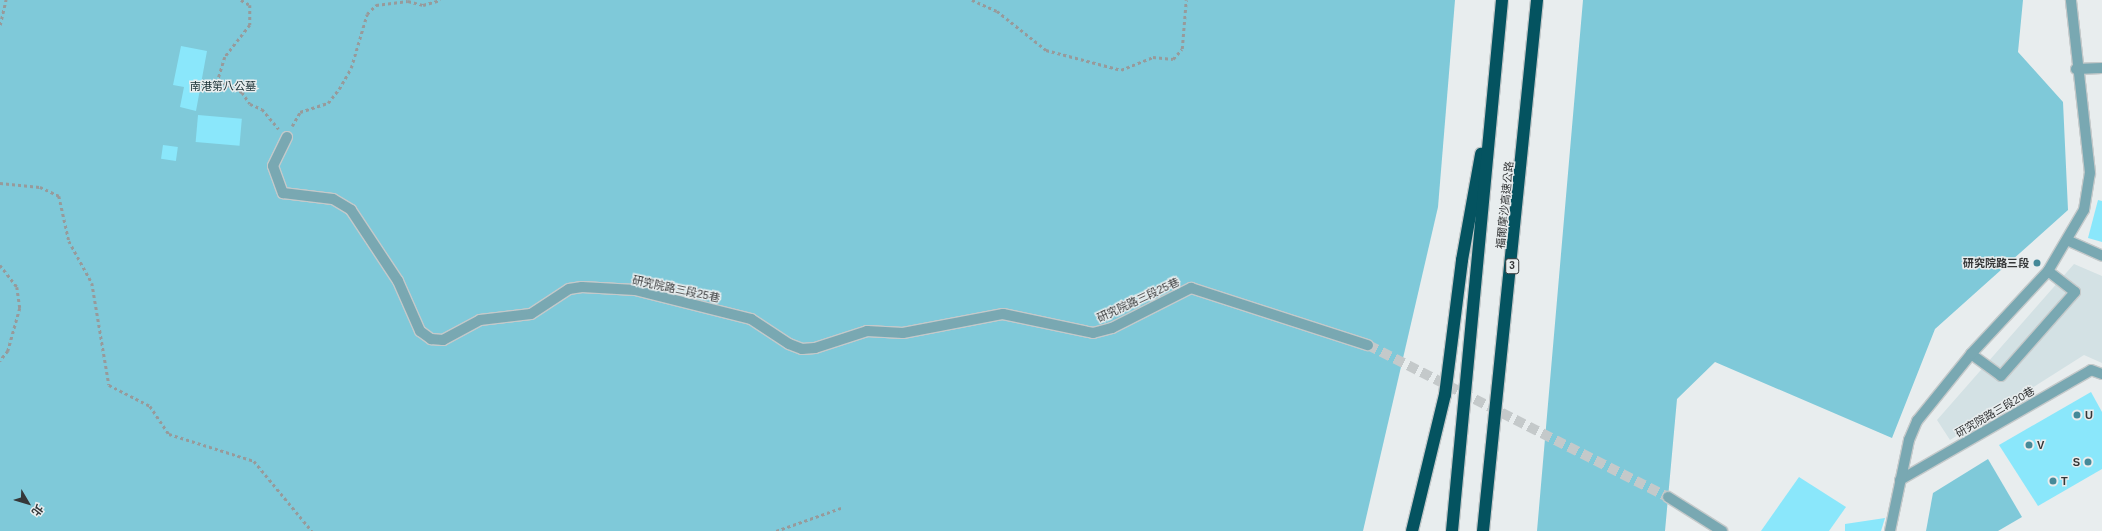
<!DOCTYPE html>
<html>
<head>
<meta charset="utf-8">
<style>
	body { margin:0 }
	#map { position:relative; width:2102px; height:531px; overflow:hidden; background:#e8edee; font-family:Helvetica,"Noto Sans TC",sans-serif }
	div>[style] { position:absolute }
	.built>* { inset:0; background:#d3e1e4 }
	.green>* { inset:0; background:#7fc9d9 }
	.building>* { inset:0; background:#8ae7fb; transform-origin:0 0 }
	.minor-tunnel>* { height:10px; margin-top:-5px; transform-origin:0; background:repeating-linear-gradient(90deg,#c4c9ca 0 10px,transparent 0 15px) }
	.path>* { height:2.5px; margin-top:-1.25px; transform-origin:0; background:repeating-linear-gradient(90deg,#979a9b 0 3px,transparent 0 6px) }
	.roads { filter:drop-shadow(1px 0 #c4c9ca) drop-shadow(-1px 0 #c4c9ca) drop-shadow(0 1px #c4c9ca) drop-shadow(0 -1px #c4c9ca) }
	.minor>* { height:10px; margin:-5px; padding:0 5px; transform-origin:5px; border-radius:5px; background:#79a8b2 }
	.highway>* { height:12px; margin:-6px; padding:0 6px; transform-origin:6px; border-radius:6px; background:#045360 }
	.dots>* { width:11px; height:11px; translate:-50% -50%; box-sizing:border-box; border:2px solid #e8edee; border-radius:50% }
	span { translate:-50% -50%; white-space:nowrap; text-align:center; line-height:1.15; -webkit-text-stroke:3px #e8edee; paint-order:stroke }
	.shield-label span { padding:1px 3px; background:#e8edee; border:1px solid; border-radius:3px; -webkit-text-stroke-width:0 }
	.shield-label { font-size:10px; color:#353738; font-weight:700 }
	.park-label { font-size:11px; color:#1a3034 }
	.street-label { font-size:11px; color:#353738 }
	.poi-label { font-size:11px; color:#353738; font-weight:700 }
	.right { translate:-100% -50%; text-align:right }
	.left { translate:0 -50%; text-align:left }
	.north { position:absolute; left:8px; top:483px; width:40px; height:40px; -webkit-text-stroke:3px #e8edee; paint-order:stroke; rotate:128deg; font-size:11px; font-weight:700; line-height:16px; text-align:center; color:#353738 }
	.north::after { content:''; display:block; margin:auto; width:14px; height:18px; background:#353738; clip-path:polygon(50% 0,100% 100%,50% 72%,0 100%) }
</style>
</head>
<body>
<div id="map">
	<div class="built">
		<i style="clip-path:polygon(2074px 264px,2102px 276px,2102px 363px,2084px 355px,1950px 440px,1937px 420px)"></i>
	</div>
	<div class="green">
		<i style="clip-path:polygon(0 0,1455px 0,1438px 207px,1363px 531px,0 531px)"></i>
		<i style="clip-path:polygon(1583px 0,2023px 0,2018px 52px,2063px 102px,2068px 210px,1935px 329px,1892px 438px,1715px 362px,1677px 399px,1665px 531px,1537px 531px)"></i>
		<i style="clip-path:polygon(1988px 459px,2022px 517px,1998px 531px,1926px 531px,1933px 493px)"></i>
	</div>
	<div class="building">
		<i style="clip-path:polygon(181px 46px,207px 51px,196px 111px,180px 107px,184px 87px,173px 85px)"></i>
		<i style="left:198px;top:115px;width:44px;height:27px;rotate:5deg"></i>
		<i style="left:163px;top:145px;width:15px;height:14px;rotate:8deg"></i>
		<i style="clip-path:polygon(2098px 200px,2102px 201px,2102px 242px,2088px 238px)"></i>
		<i style="clip-path:polygon(2091px 392px,2102px 412px,2102px 469px,2038px 506px,1999px 445px)"></i>
		<i style="clip-path:polygon(1799px 477px,1846px 507px,1829px 531px,1761px 531px)"></i>
		<i style="clip-path:polygon(1885px 518px,1881px 531px,1845px 531px,1845px 524px)"></i>
	</div>
	<div class="minor-tunnel">
		<i style="left:1368px;top:345px;width:336px;rotate:26.9deg"></i>
	</div>
	<div class="path">
		<i style="left:241px;top:0;width:10px;rotate:29deg"></i>
		<i style="left:250px;top:5px;width:20px;rotate:90deg"></i>
		<i style="left:250px;top:25px;width:41px;rotate:128deg"></i>
		<i style="left:225px;top:57px;width:24px;rotate:107deg"></i>
		<i style="left:218px;top:80px;width:27px;rotate:27deg"></i>
		<i style="left:242px;top:92px;width:14px;rotate:56deg"></i>
		<i style="left:250px;top:104px;width:13px;rotate:23deg"></i>
		<i style="left:262px;top:109px;width:26px;rotate:50deg"></i>
		<i style="left:972px;top:0;width:27px;rotate:24deg"></i>
		<i style="left:997px;top:11px;width:63px;rotate:38.5deg"></i>
		<i style="left:1046px;top:50px;width:78px;rotate:14.9deg"></i>
		<i style="left:1121px;top:70px;width:35px;rotate:-22deg"></i>
		<i style="left:1153px;top:57px;width:20px;rotate:6deg"></i>
		<i style="left:1173px;top:59px;width:13px;rotate:-48deg"></i>
		<i style="left:1182px;top:49px;width:49px;rotate:-85.3deg"></i>
		<i style="left:0;top:25px;width:26px;rotate:-77deg"></i>
		<i style="left:292px;top:126px;width:16px;rotate:-60deg"></i>
		<i style="left:300px;top:112px;width:29px;rotate:-18deg"></i>
		<i style="left:328px;top:103px;width:18px;rotate:-52deg"></i>
		<i style="left:339px;top:89px;width:24px;rotate:-60deg"></i>
		<i style="left:351px;top:68px;width:56px;rotate:-73.5deg"></i>
		<i style="left:367px;top:14px;width:13px;rotate:-45deg"></i>
		<i style="left:376px;top:5px;width:32px;rotate:-7deg"></i>
		<i style="left:408px;top:1px;width:16px;rotate:15deg"></i>
		<i style="left:423px;top:5px;width:18px;rotate:-16deg"></i>
		<i style="left:0;top:183px;width:40px;rotate:5.7deg"></i>
		<i style="left:40px;top:187px;width:21px;rotate:25deg"></i>
		<i style="left:59px;top:196px;width:46px;rotate:77.5deg"></i>
		<i style="left:69px;top:241px;width:48px;rotate:61.3deg"></i>
		<i style="left:92px;top:283px;width:103px;rotate:80.5deg"></i>
		<i style="left:109px;top:385px;width:46px;rotate:27.1deg"></i>
		<i style="left:150px;top:406px;width:34px;rotate:56deg"></i>
		<i style="left:169px;top:434px;width:89px;rotate:17.6deg"></i>
		<i style="left:254px;top:461px;width:91px;rotate:50.4deg"></i>
		<i style="left:0;top:265px;width:28px;rotate:52deg"></i>
		<i style="left:17px;top:287px;width:21px;rotate:82deg"></i>
		<i style="left:20px;top:308px;width:45px;rotate:105.6deg"></i>
		<i style="left:8px;top:351px;width:13px;rotate:129deg"></i>
		<i style="left:776px;top:531px;width:69px;rotate:-19.5deg"></i>
	</div>
	<div class="roads">
		<div class="minor">
			<i style="left:2076px;top:69px;width:26px;rotate:-2deg"></i>
			<i style="left:287px;top:137px;width:32px;rotate:116deg"></i>
			<i style="left:273px;top:166px;width:29px;rotate:70deg"></i>
			<i style="left:283px;top:193px;width:50px;rotate:6.8deg"></i>
			<i style="left:333px;top:199px;width:21px;rotate:31deg"></i>
			<i style="left:351px;top:210px;width:85px;rotate:56.5deg"></i>
			<i style="left:398px;top:281px;width:55px;rotate:66.3deg"></i>
			<i style="left:420px;top:331px;width:14px;rotate:36deg"></i>
			<i style="left:431px;top:339px;width:12px;rotate:5deg"></i>
			<i style="left:443px;top:340px;width:42px;rotate:-28.4deg"></i>
			<i style="left:480px;top:320px;width:51px;rotate:-6.7deg"></i>
			<i style="left:531px;top:314px;width:45px;rotate:-33.3deg"></i>
			<i style="left:569px;top:289px;width:13px;rotate:-9deg"></i>
			<i style="left:582px;top:287px;width:53px;rotate:3.2deg"></i>
			<i style="left:635px;top:290px;width:120px;rotate:14deg"></i>
			<i style="left:751px;top:319px;width:45px;rotate:33.3deg"></i>
			<i style="left:789px;top:344px;width:14px;rotate:21deg"></i>
			<i style="left:802px;top:349px;width:13px;rotate:-4deg"></i>
			<i style="left:815px;top:348px;width:55px;rotate:-18.1deg"></i>
			<i style="left:867px;top:331px;width:36px;rotate:3deg"></i>
			<i style="left:903px;top:333px;width:102px;rotate:-10.8deg"></i>
			<i style="left:1003px;top:314px;width:92px;rotate:11.9deg"></i>
			<i style="left:1093px;top:333px;width:20px;rotate:-15deg"></i>
			<i style="left:1112px;top:328px;width:89px;rotate:-26.9deg"></i>
			<i style="left:1191px;top:288px;width:186px;rotate:17.9deg"></i>
			<i style="left:2069px;top:241px;width:36px;rotate:24deg"></i>
			<i style="left:1971px;top:354px;width:37px;rotate:36deg"></i>
			<i style="left:2001px;top:376px;width:112px;rotate:-48.6deg"></i>
			<i style="left:2075px;top:292px;width:34px;rotate:-142deg"></i>
			<i style="left:1900px;top:480px;width:220px;rotate:-29.9deg"></i>
			<i style="left:2091px;top:370px;width:12px;rotate:20deg"></i>
			<i style="left:1668px;top:497px;width:64px;rotate:32.2deg"></i>
			<i style="left:1890px;top:531px;width:93px;rotate:-78.2deg"></i>
			<i style="left:1909px;top:440px;width:21px;rotate:-67deg"></i>
			<i style="left:1917px;top:421px;width:86px;rotate:-51.1deg"></i>
			<i style="left:1971px;top:354px;width:113px;rotate:-47.1deg"></i>
			<i style="left:2048px;top:271px;width:71px;rotate:-59.5deg"></i>
			<i style="left:2084px;top:210px;width:37px;rotate:-81deg"></i>
			<i style="left:2090px;top:173px;width:174px;rotate:-96.3deg"></i>
		</div>
		<div class="highway">
			<i style="left:1412px;top:531px;width:140px;rotate:-76.4deg"></i>
			<i style="left:1445px;top:395px;width:136px;rotate:-82.8deg"></i>
			<i style="left:1462px;top:260px;width:108px;rotate:-79.8deg"></i>
			<i style="left:1452px;top:531px;width:533px;rotate:-84.62deg"></i>
			<i style="left:1483px;top:531px;width:534px;rotate:-84.19deg"></i>
		</div>
	</div>
	<div class="dots">
		<i style="left:2037px;top:263px;background:#458998"></i>
		<i style="left:2077px;top:415px;background:#458998"></i>
		<i style="left:2029px;top:445px;background:#458998"></i>
		<i style="left:2088px;top:462px;background:#458998"></i>
		<i style="left:2053px;top:481px;background:#458998"></i>
	</div>
	<div class="shield-label">
		<span style="left:1512px;top:266px">3</span>
	</div>
	<div class="park-label">
		<span style="left:223px;top:86px">南港第八公墓</span>
	</div>
	<div class="street-label">
		<span style="left:1505px;top:205px;rotate:-84deg">福爾摩沙高速公路</span>
		<span style="left:676px;top:289px;rotate:12deg">研究院路三段25巷</span>
		<span style="left:1138px;top:300px;rotate:-25deg">研究院路三段25巷</span>
		<span style="left:1995px;top:412px;rotate:-30deg">研究院路三段20巷</span>
	</div>
	<div class="poi-label">
		<span class="right" style="left:2029px;top:263px">研究院路三段</span>
		<span class="left" style="left:2085px;top:415px">U</span>
		<span class="left" style="left:2037px;top:445px">V</span>
		<span class="right" style="left:2080px;top:462px">S</span>
		<span class="left" style="left:2061px;top:481px">T</span>
	</div>
	<div class="north">北</div>
</div>
</body>
</html>
